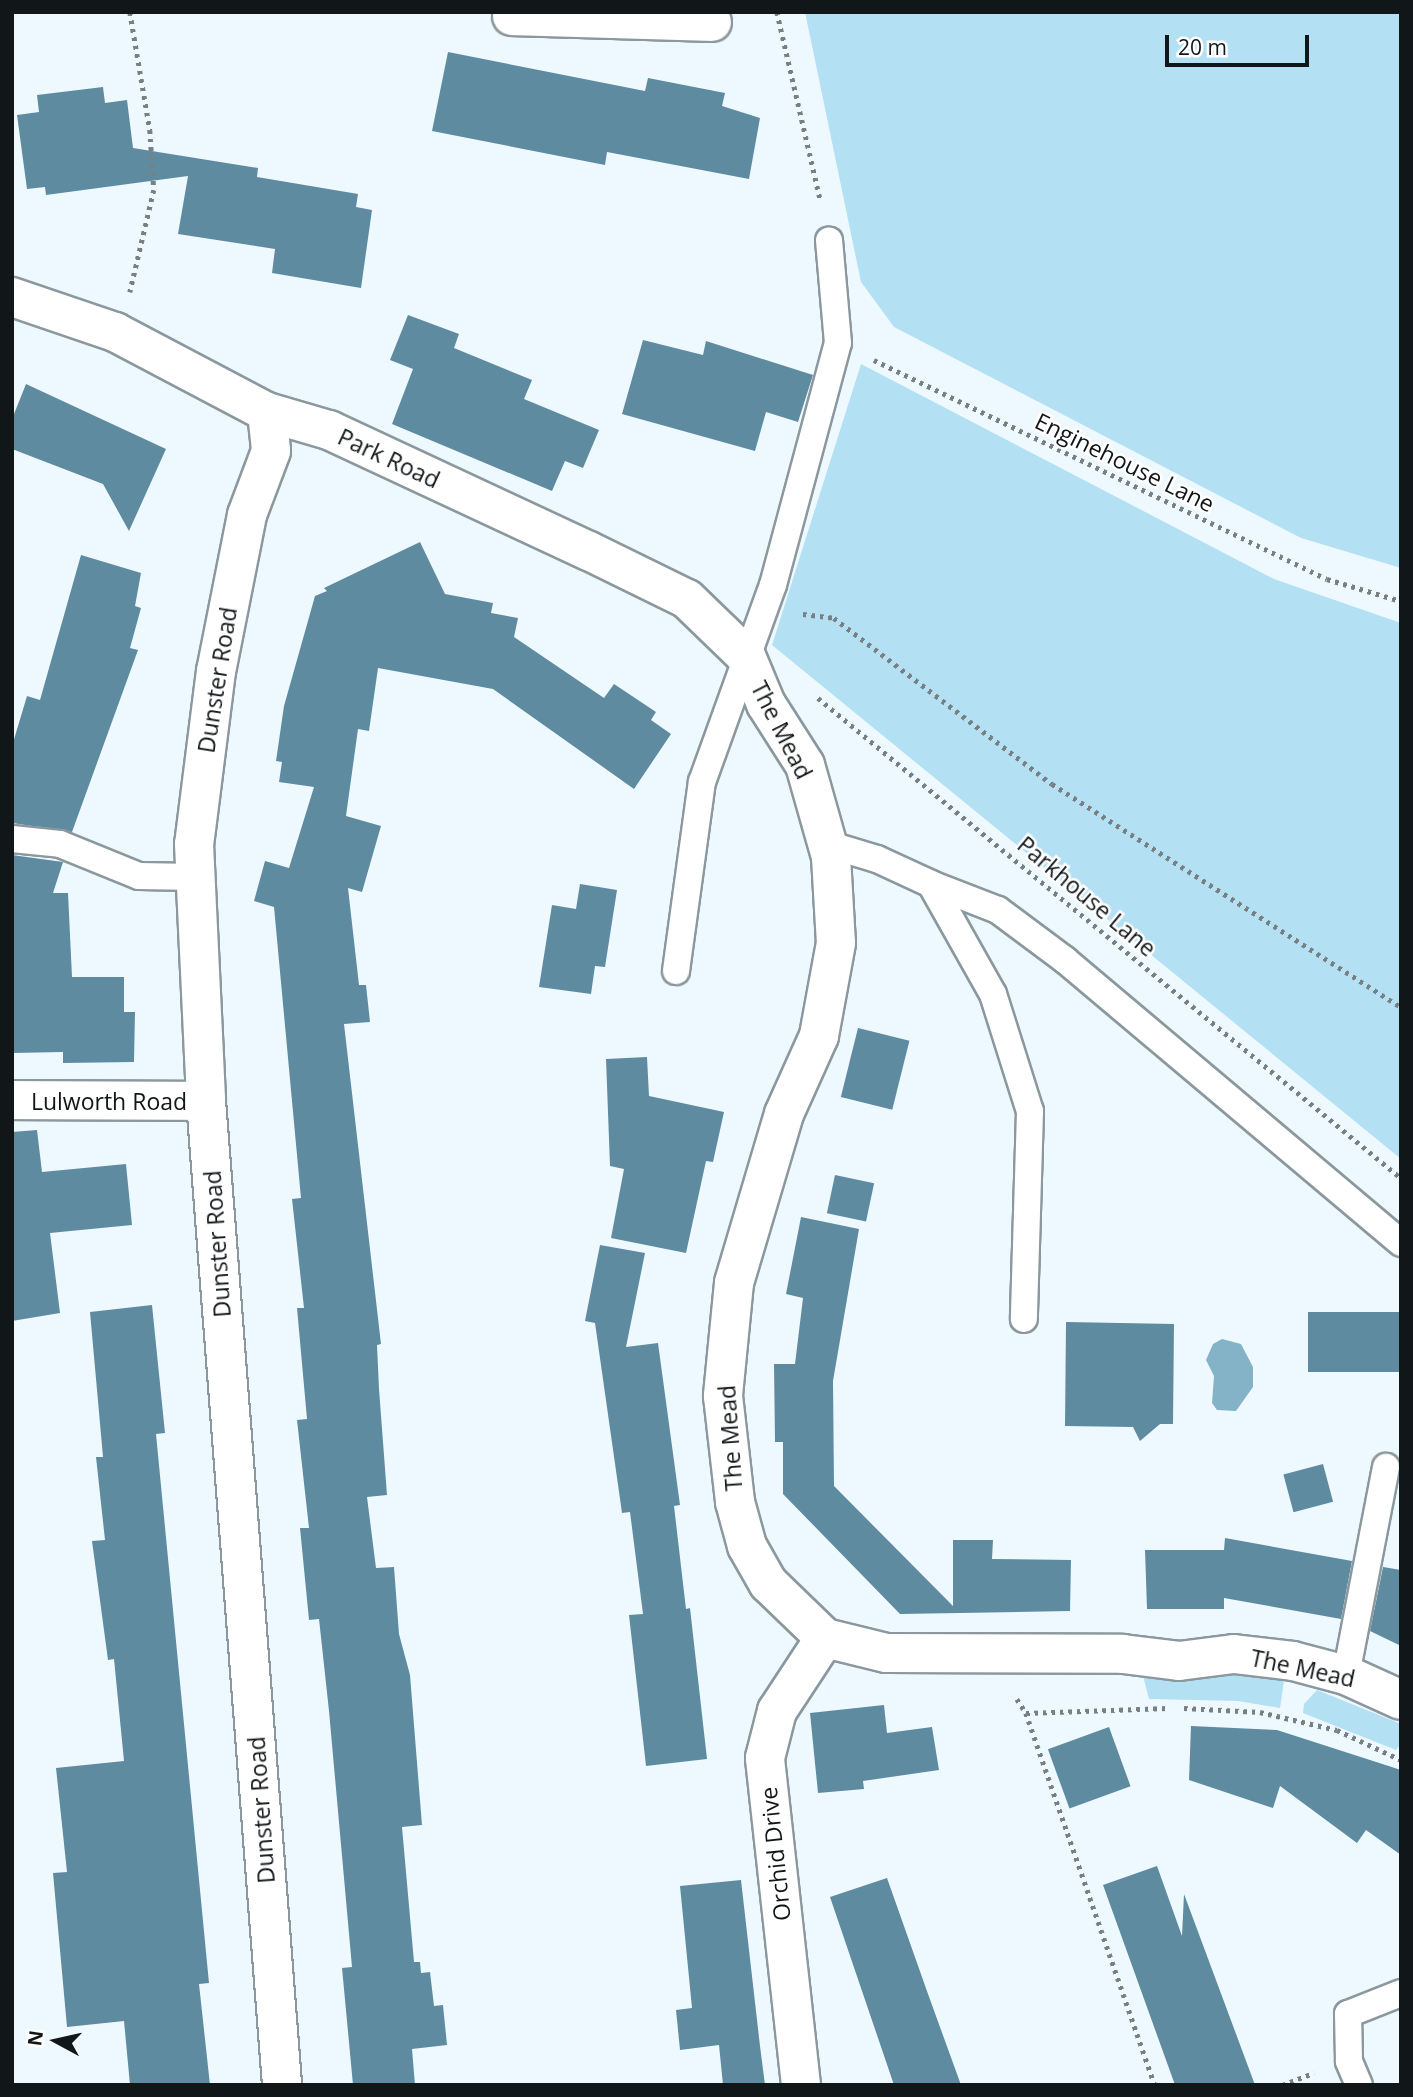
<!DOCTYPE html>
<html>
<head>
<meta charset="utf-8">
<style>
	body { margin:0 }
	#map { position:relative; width:1413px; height:2097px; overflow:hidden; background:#eef9ff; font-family:"Open Sans",sans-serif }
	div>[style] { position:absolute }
	.green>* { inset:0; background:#b4e0f4 }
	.water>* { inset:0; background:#84b3c8 }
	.building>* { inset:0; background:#5e8ba0; transform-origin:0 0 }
	.path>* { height:4.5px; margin-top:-2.25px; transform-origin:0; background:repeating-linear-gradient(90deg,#788084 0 3.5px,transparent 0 8.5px) }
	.roads { filter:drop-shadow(2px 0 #8b989e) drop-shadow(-2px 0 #8b989e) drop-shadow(0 2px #8b989e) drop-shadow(0 -2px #8b989e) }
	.lane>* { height:26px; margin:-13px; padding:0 13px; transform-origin:13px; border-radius:13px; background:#fff }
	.street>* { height:38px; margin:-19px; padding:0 19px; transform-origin:19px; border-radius:19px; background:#fff }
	span { translate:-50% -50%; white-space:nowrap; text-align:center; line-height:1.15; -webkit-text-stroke:5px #fff; paint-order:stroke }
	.street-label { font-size:23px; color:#111618 }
	.frame { position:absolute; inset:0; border:14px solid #111618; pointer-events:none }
	.north { position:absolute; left:21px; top:2006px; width:70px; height:70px; -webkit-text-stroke:5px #fff; paint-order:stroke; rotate:278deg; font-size:19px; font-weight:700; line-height:28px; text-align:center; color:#111618 }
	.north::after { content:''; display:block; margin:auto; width:24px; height:32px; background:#111618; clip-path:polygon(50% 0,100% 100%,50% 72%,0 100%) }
	.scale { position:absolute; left:1165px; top:35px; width:144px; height:32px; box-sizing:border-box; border:4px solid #111618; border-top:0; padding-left:9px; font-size:21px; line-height:24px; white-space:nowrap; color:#111618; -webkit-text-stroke:5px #fff; paint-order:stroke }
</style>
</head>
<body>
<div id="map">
	<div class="green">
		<i style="clip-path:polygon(805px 12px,1401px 12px,1401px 568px,1301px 538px,894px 327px,861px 282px)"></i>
		<i style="clip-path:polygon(861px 364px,1274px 579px,1401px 623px,1401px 1159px,772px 645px)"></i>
		<i style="clip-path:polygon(1236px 1675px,1284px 1681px,1280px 1708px,1238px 1701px,1149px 1699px,1143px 1676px)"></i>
		<i style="clip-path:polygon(1317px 1690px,1401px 1724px,1401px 1744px,1396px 1750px,1303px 1713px,1304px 1704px)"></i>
	</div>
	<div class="water">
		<i style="clip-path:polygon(1222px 1339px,1241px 1344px,1253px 1367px,1253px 1387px,1236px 1411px,1217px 1410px,1212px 1403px,1214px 1376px,1206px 1360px,1213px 1344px)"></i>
	</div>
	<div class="building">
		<i style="clip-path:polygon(448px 52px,645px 91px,648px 78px,725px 93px,722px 106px,760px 118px,749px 179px,607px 152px,605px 165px,432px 131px)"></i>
		<i style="clip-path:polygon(103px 87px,105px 103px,127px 100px,133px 148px,258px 168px,257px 177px,358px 194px,356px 207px,372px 210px,361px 288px,272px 273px,275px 249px,178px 234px,188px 176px,46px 195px,45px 187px,27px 189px,17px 115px,39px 112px,37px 95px)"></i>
		<i style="clip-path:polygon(408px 315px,459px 334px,454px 348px,532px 380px,524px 399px,599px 430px,583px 468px,565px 461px,552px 491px,392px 424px,413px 369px,390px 360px)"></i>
		<i style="clip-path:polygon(643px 340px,703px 355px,706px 341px,813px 375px,798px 422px,766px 412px,755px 451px,622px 414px)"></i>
		<i style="clip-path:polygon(26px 384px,166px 449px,129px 531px,103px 484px,12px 449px,12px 419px)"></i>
		<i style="clip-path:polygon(420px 542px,445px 594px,493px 603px,491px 613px,518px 618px,514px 637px,604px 698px,614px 684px,656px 712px,651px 720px,671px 734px,634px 789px,493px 689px,378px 668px,369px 731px,358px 729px,346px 816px,381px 826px,362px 892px,348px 888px,359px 985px,366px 985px,370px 1022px,344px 1024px,381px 1344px,377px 1345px,379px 1389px,387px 1495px,367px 1497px,376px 1568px,394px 1567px,399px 1634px,410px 1675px,422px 1825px,402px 1827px,414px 1962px,420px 1962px,421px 1973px,430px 1972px,434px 2006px,443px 2005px,447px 2045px,412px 2049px,415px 2085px,353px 2085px,342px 1968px,352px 1967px,329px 1711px,319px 1619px,309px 1620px,300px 1528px,309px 1528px,297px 1420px,307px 1419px,297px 1308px,304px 1308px,292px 1199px,301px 1198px,274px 907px,254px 901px,265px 861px,289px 868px,314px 787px,279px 782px,282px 762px,276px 761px,284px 706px,315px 596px,327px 591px,324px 588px)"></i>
		<i style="clip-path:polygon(81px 555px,141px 573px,135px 606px,141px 608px,130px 648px,138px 650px,72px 832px,12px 823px,12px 746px,27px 696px,40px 700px)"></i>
		<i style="clip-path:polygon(12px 855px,63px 862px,53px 893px,68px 893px,72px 977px,124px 977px,124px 1012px,135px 1012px,134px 1062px,63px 1063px,63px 1052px,12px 1053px)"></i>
		<i style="clip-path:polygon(580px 884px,617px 890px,605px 967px,595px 966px,591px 994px,539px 987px,552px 905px,576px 909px)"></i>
		<i style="left:858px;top:1028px;width:53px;height:71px;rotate:14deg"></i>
		<i style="clip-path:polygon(647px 1057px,649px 1096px,724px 1112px,713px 1162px,706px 1161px,686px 1253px,611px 1238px,624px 1169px,610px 1166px,606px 1059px)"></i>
		<i style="clip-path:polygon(37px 1130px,42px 1172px,126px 1164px,132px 1225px,50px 1233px,60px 1313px,12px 1321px,12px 1132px)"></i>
		<i style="left:835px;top:1175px;width:40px;height:39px;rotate:12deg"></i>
		<i style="clip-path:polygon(801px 1217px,859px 1229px,833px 1381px,834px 1486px,953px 1606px,953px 1540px,993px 1540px,992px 1559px,1071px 1560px,1070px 1611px,900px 1614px,783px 1494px,783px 1442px,775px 1442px,774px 1364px,795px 1364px,803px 1298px,786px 1294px)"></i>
		<i style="clip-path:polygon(600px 1245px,645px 1253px,626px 1347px,658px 1343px,680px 1505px,674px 1506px,686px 1609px,690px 1608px,707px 1759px,646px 1766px,629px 1615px,643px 1614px,630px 1512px,622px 1513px,595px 1323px,585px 1321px)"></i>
		<i style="clip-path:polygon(152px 1305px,165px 1433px,156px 1434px,209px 1983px,199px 1984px,210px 2085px,130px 2085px,124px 2021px,67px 2027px,53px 1873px,67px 1872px,56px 1768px,124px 1761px,114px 1659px,108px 1660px,92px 1541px,105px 1540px,96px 1457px,103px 1457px,90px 1312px)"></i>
		<i style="left:1308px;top:1312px;width:93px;height:60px"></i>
		<i style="clip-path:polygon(1066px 1322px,1174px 1324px,1173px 1424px,1160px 1424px,1140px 1441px,1133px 1427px,1065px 1426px)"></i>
		<i style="left:1323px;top:1464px;width:39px;height:41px;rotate:75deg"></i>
		<i style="clip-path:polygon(1225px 1538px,1352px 1561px,1341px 1619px,1224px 1598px,1224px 1609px,1147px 1609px,1145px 1550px,1224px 1550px)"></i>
		<i style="clip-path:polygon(1383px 1567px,1401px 1570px,1401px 1646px,1370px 1631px)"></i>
		<i style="clip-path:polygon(884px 1705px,887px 1733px,932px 1727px,939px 1770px,863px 1781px,864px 1789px,818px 1793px,810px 1713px)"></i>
		<i style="clip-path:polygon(1191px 1726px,1277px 1730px,1401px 1770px,1401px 1855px,1366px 1830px,1357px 1843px,1280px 1786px,1273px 1808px,1189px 1780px)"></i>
		<i style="left:1109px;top:1727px;width:63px;height:65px;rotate:70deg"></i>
		<i style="clip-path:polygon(1157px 1866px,1182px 1936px,1184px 1894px,1255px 2085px,1175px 2085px,1103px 1885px)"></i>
		<i style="clip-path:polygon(887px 1878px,928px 1994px,961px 2085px,894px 2085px,830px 1897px)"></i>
		<i style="clip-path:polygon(741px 1880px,760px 2046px,765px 2085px,723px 2085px,719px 2045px,680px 2050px,676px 2010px,692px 2008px,680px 1886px)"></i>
	</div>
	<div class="path">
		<i style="left:130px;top:12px;width:120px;rotate:80.4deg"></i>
		<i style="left:150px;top:130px;width:60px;rotate:86.2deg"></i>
		<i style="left:154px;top:190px;width:105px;rotate:103.2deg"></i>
		<i style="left:777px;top:12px;width:195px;rotate:77deg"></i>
		<i style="left:874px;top:360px;width:503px;rotate:25.8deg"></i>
		<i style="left:1327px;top:579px;width:77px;rotate:16.6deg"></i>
		<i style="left:803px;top:614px;width:31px;rotate:7deg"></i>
		<i style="left:834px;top:618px;width:274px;rotate:37.3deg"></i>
		<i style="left:1052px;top:784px;width:414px;rotate:32.6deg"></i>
		<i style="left:818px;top:698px;width:755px;rotate:39.47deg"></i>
		<i style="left:1017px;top:1699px;width:17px;rotate:57deg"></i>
		<i style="left:1026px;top:1713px;width:394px;rotate:70.9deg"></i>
		<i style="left:1184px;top:1708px;width:76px;rotate:3deg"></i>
		<i style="left:1260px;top:1712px;width:79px;rotate:13.2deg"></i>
		<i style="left:1337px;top:1730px;width:71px;rotate:25.1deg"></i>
		<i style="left:1026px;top:1713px;width:142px;rotate:-2deg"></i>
		<i style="left:1282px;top:2085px;width:34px;rotate:-21deg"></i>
	</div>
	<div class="roads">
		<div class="lane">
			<i style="left:12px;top:839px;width:48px;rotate:5.9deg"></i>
			<i style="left:60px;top:844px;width:85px;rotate:22.1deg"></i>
			<i style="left:139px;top:876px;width:56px;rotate:1deg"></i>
			<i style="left:827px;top:844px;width:52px;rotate:16.7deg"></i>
			<i style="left:877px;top:859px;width:60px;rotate:24.8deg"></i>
			<i style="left:931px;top:884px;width:126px;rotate:60.6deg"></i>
			<i style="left:993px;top:994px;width:123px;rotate:72.5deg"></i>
			<i style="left:1030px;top:1111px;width:208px;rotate:91.7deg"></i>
			<i style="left:931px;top:884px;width:72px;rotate:21.2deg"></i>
			<i style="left:998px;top:910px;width:84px;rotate:36.7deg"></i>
			<i style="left:1065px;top:960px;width:439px;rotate:40.1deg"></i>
			<i style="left:676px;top:971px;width:191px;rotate:-82.2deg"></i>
			<i style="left:702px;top:782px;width:209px;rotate:-70.2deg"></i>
			<i style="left:773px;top:585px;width:251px;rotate:-75deg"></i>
			<i style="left:838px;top:343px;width:103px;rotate:-95deg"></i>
			<i style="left:1346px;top:1675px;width:212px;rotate:-79.1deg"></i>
			<i style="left:1359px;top:2085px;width:26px;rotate:-113deg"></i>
			<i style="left:1349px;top:2061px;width:47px;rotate:-91.2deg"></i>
			<i style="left:1348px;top:2014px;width:57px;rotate:-21.6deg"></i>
		</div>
		<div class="street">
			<i style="left:512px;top:16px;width:200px;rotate:1.7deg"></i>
			<i style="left:12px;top:297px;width:109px;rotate:18.8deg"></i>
			<i style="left:115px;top:332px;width:172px;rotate:27.8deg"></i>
			<i style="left:267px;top:412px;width:65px;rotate:16.2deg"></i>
			<i style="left:329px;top:430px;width:287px;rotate:25deg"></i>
			<i style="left:589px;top:551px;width:109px;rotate:26.1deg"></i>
			<i style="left:687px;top:599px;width:82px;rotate:44deg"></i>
			<i style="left:746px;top:656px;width:52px;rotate:67.4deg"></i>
			<i style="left:766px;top:704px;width:72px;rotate:57.4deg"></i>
			<i style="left:805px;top:765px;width:96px;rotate:74.2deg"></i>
			<i style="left:831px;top:857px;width:86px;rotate:86.7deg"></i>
			<i style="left:836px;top:943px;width:95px;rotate:100.4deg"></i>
			<i style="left:819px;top:1036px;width:85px;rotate:114.2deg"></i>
			<i style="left:784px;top:1114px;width:176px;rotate:106.5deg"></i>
			<i style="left:734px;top:1283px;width:114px;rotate:95.6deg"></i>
			<i style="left:723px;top:1396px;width:107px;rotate:83.5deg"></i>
			<i style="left:735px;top:1502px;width:46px;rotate:74.7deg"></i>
			<i style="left:747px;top:1546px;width:43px;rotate:60.4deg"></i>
			<i style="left:768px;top:1583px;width:79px;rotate:44deg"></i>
			<i style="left:825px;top:1638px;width:63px;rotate:13.8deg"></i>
			<i style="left:886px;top:1653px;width:237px;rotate:0.2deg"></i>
			<i style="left:1123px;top:1654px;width:56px;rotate:7.1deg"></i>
			<i style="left:1179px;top:1661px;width:55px;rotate:-7.3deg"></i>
			<i style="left:1234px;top:1654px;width:59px;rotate:6.8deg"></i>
			<i style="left:1293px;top:1661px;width:55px;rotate:14.8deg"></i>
			<i style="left:1346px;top:1675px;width:60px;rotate:24.4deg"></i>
			<i style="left:267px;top:412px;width:39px;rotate:84deg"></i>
			<i style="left:271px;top:451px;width:68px;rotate:110.6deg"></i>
			<i style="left:247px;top:515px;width:159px;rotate:101.2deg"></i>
			<i style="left:216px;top:671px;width:174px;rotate:97.2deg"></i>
			<i style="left:194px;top:844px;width:257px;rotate:87.3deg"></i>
			<i style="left:206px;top:1101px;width:987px;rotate:85.58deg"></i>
			<i style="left:12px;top:1100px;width:194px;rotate:0.3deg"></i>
			<i style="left:801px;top:2085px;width:329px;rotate:-96.3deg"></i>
			<i style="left:765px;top:1758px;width:49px;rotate:-75.7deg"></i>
			<i style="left:777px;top:1711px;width:87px;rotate:-56.7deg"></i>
		</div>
	</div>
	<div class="street-label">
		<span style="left:389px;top:458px;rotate:25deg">Park Road</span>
		<span style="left:1125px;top:462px;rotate:26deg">Enginehouse Lane</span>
		<span style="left:217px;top:680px;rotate:-81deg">Dunster Road</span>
		<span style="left:782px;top:730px;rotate:63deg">The Mead</span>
		<span style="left:1087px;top:896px;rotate:40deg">Parkhouse Lane</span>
		<span style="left:109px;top:1101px">Lulworth Road</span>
		<span style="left:217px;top:1244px;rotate:-94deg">Dunster Road</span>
		<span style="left:730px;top:1438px;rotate:-94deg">The Mead</span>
		<span style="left:1303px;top:1668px;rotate:12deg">The Mead</span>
		<span style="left:261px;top:1810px;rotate:-94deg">Dunster Road</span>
		<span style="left:775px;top:1854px;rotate:-96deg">Orchid Drive</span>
	</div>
	<div class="frame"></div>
	<div class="north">N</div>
	<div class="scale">20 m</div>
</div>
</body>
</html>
